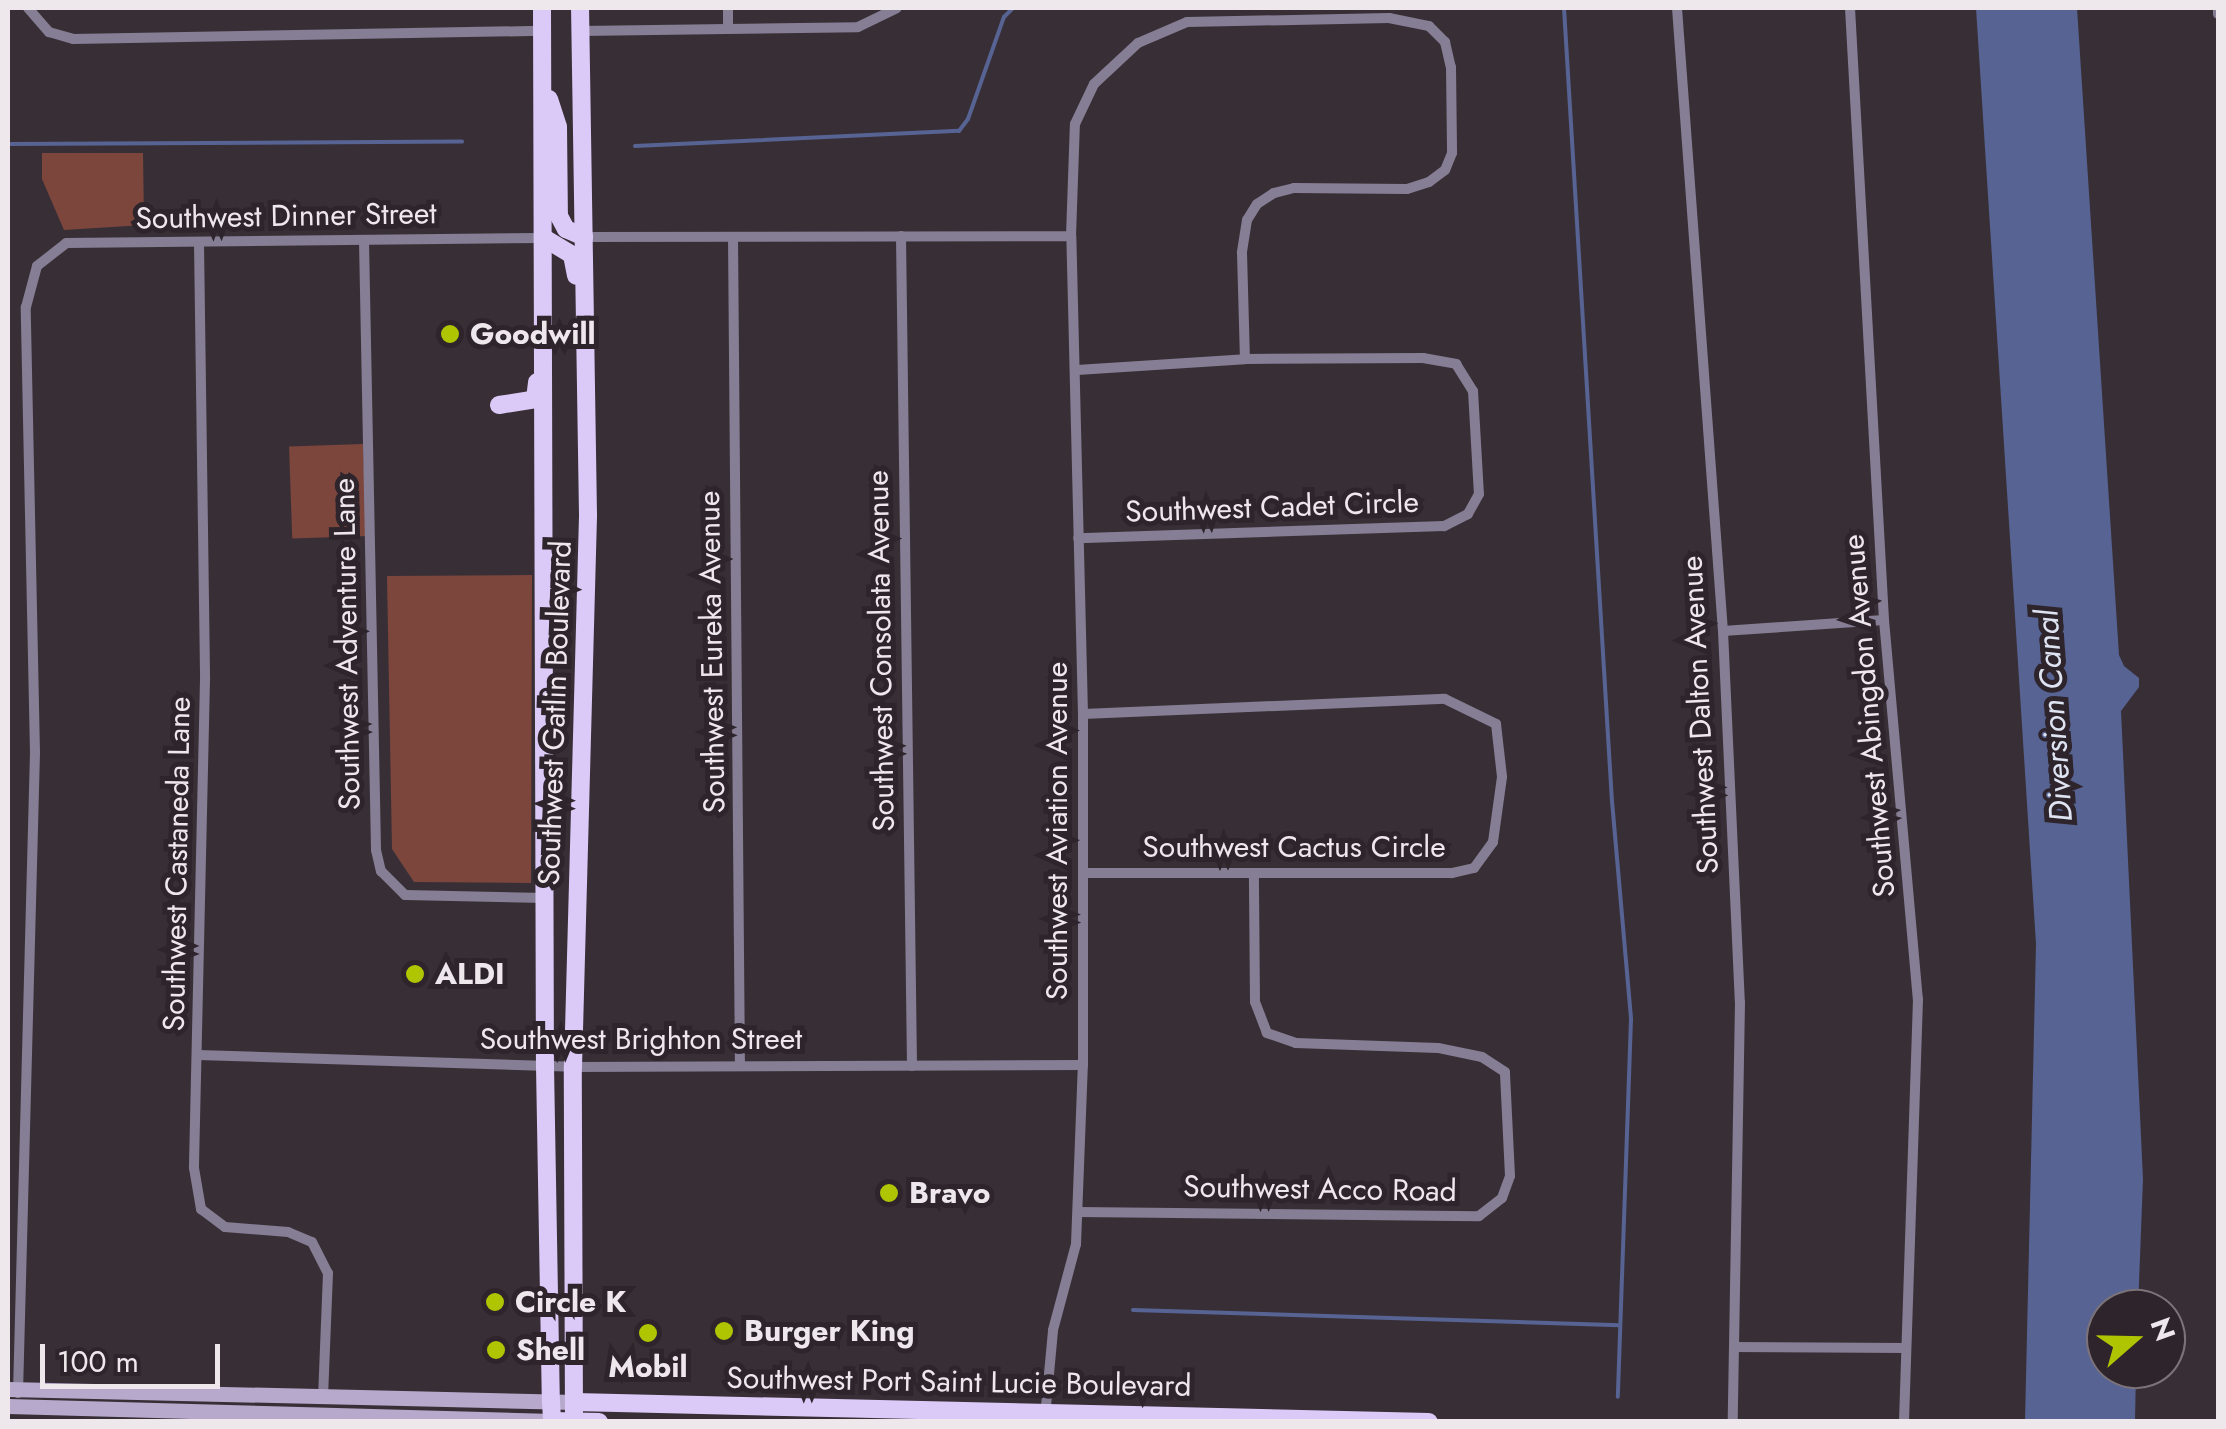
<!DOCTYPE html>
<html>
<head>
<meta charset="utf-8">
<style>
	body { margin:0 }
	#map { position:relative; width:2226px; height:1429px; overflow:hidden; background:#382f36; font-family:Jost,sans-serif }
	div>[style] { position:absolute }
	.forest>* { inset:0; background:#7d463d; transform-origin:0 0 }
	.water>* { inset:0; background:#576393 }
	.stream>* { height:4px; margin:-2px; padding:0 2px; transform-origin:2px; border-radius:2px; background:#576393 }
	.minor>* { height:10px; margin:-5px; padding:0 5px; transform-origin:5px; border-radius:5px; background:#867e94 }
	.secondary>* { height:15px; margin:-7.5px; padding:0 7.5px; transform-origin:7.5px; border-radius:7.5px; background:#b6a9cc }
	.primary>* { height:18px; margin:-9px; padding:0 9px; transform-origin:9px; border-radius:9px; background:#dbcaf8 }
	.dots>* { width:28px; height:28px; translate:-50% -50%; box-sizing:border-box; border:5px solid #2e252c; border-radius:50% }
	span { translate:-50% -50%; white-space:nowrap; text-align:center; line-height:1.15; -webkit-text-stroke:10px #2e252c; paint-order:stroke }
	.street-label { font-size:30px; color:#eee8ed }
	.poi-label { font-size:30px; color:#eee8ed; font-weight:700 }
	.left { translate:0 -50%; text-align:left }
	.water-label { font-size:32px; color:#dfe4f3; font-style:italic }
	.frame { position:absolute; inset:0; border:10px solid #eee8ed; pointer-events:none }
	.north { position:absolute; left:2086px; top:1289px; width:100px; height:100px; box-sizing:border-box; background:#2e252c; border:2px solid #7b7379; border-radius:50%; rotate:70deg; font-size:28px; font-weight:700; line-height:40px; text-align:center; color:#eee8ed }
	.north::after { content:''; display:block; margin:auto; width:35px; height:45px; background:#b0c501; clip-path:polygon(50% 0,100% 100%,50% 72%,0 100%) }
	.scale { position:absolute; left:40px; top:1344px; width:180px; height:45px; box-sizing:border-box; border:5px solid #eee8ed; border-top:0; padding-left:12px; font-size:30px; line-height:35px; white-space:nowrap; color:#eee8ed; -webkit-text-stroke:8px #2e252c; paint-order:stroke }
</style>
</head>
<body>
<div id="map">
	<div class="forest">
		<i style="clip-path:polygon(42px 153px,143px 153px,144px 225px,64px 230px,42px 179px)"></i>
		<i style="left:363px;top:444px;width:92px;height:74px;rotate:88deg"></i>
		<i style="clip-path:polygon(532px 575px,531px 883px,414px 882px,392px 849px,387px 576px)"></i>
	</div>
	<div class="water">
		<i style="clip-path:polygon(1976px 8px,2077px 8px,2119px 655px,2124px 666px,2139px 678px,2139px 687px,2121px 711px,2143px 1179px,2138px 1309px,2106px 1309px,2106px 1369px,2136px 1369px,2135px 1421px,2025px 1421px,2036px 944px)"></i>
	</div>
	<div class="stream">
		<i style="left:1564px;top:8px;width:794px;rotate:86.54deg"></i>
		<i style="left:1612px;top:801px;width:219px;rotate:85deg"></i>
		<i style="left:1631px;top:1019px;width:378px;rotate:92deg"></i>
		<i style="left:8px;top:144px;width:454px;rotate:-0.3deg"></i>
		<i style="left:635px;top:146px;width:324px;rotate:-2.7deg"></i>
		<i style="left:959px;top:131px;width:15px;rotate:-53deg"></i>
		<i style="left:968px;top:119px;width:108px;rotate:-70.6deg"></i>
		<i style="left:1004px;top:17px;width:13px;rotate:-45deg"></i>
		<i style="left:1133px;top:1310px;width:487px;rotate:1.8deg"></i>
	</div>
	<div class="minor">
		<i style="left:28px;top:8px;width:32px;rotate:49deg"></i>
		<i style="left:49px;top:32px;width:25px;rotate:16deg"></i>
		<i style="left:73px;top:39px;width:470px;rotate:-1deg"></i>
		<i style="left:728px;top:8px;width:21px;rotate:90deg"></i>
		<i style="left:1677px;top:8px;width:625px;rotate:85.78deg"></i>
		<i style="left:1723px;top:631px;width:371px;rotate:87.4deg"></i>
		<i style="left:1740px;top:1002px;width:420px;rotate:91deg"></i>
		<i style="left:1850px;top:8px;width:613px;rotate:86.82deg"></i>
		<i style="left:1884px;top:620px;width:381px;rotate:84.9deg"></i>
		<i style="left:1918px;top:999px;width:423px;rotate:91.9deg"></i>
		<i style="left:2218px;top:8px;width:6px;rotate:90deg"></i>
		<i style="left:581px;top:31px;width:277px;rotate:-0.8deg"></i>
		<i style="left:858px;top:27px;width:43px;rotate:-26deg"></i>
		<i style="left:901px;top:236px;width:830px;rotate:89.24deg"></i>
		<i style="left:584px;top:237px;width:487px;rotate:-0.1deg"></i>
		<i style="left:733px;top:237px;width:829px;rotate:89.52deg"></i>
		<i style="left:364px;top:241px;width:609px;rotate:88.87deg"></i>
		<i style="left:376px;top:850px;width:22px;rotate:77deg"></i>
		<i style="left:381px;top:871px;width:34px;rotate:45deg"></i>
		<i style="left:405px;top:895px;width:141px;rotate:1.2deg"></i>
		<i style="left:199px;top:243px;width:437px;rotate:89.2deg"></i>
		<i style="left:205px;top:680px;width:488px;rotate:91.3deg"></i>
		<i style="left:194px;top:1168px;width:42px;rotate:80.3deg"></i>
		<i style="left:201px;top:1209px;width:30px;rotate:37deg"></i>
		<i style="left:225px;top:1227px;width:63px;rotate:4.5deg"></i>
		<i style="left:288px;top:1232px;width:26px;rotate:23deg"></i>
		<i style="left:312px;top:1242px;width:35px;rotate:63deg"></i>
		<i style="left:328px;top:1273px;width:122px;rotate:92.3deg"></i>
		<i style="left:1077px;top:370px;width:168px;rotate:-3.7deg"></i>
		<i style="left:1245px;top:359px;width:178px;rotate:-0.3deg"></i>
		<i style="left:1423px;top:358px;width:34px;rotate:10deg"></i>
		<i style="left:1456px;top:364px;width:32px;rotate:58deg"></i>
		<i style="left:1473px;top:391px;width:103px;rotate:86.7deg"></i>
		<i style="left:1479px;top:494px;width:23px;rotate:119deg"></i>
		<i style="left:1468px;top:514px;width:27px;rotate:153deg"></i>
		<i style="left:1444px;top:526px;width:366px;rotate:178.1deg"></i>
		<i style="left:1723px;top:631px;width:161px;rotate:-3.9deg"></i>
		<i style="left:1083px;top:714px;width:362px;rotate:-2.4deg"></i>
		<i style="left:1445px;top:699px;width:57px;rotate:26.1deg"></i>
		<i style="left:1496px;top:724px;width:53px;rotate:83.5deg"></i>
		<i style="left:1502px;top:777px;width:66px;rotate:97.9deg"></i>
		<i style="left:1493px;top:842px;width:32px;rotate:126deg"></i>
		<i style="left:1474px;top:868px;width:23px;rotate:167deg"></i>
		<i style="left:1452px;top:873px;width:369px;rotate:180deg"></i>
		<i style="left:198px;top:1055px;width:375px;rotate:1.8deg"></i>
		<i style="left:573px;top:1067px;width:510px;rotate:-0.22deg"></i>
		<i style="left:1078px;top:1212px;width:401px;rotate:0.6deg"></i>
		<i style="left:1479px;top:1216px;width:29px;rotate:-38deg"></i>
		<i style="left:1502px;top:1198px;width:23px;rotate:-70deg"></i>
		<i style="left:1510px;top:1176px;width:104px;rotate:-92.8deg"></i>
		<i style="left:1505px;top:1072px;width:27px;rotate:-147deg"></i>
		<i style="left:1482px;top:1057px;width:45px;rotate:-168.4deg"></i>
		<i style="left:1438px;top:1048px;width:142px;rotate:-178deg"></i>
		<i style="left:1296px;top:1043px;width:31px;rotate:-161deg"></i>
		<i style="left:1267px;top:1033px;width:33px;rotate:-111deg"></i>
		<i style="left:1255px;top:1002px;width:127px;rotate:-90.5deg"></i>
		<i style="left:1734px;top:1347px;width:172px;rotate:0.3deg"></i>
		<i style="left:18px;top:1393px;width:640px;rotate:-88.48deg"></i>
		<i style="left:35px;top:753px;width:446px;rotate:-91.2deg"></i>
		<i style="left:26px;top:307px;width:42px;rotate:-75deg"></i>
		<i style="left:37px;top:266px;width:37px;rotate:-38deg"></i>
		<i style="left:66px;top:243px;width:477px;rotate:-0.6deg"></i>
		<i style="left:1045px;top:1417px;width:87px;rotate:-84.7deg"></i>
		<i style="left:1053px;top:1330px;width:89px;rotate:-75deg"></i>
		<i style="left:1076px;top:1244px;width:179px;rotate:-87.8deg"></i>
		<i style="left:1083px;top:1065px;width:351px;rotate:-90deg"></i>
		<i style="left:1083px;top:714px;width:478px;rotate:-91.4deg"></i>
		<i style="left:1071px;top:236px;width:112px;rotate:-88deg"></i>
		<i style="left:1075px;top:124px;width:44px;rotate:-64.6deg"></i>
		<i style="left:1094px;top:84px;width:60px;rotate:-43deg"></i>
		<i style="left:1138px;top:43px;width:53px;rotate:-23.2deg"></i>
		<i style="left:1187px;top:22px;width:202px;rotate:-1.1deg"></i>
		<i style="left:1389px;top:18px;width:41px;rotate:11.3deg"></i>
		<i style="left:1429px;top:26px;width:23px;rotate:45deg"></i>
		<i style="left:1445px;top:42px;width:26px;rotate:77deg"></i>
		<i style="left:1451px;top:67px;width:86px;rotate:89.3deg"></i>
		<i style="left:1452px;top:153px;width:18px;rotate:112deg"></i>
		<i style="left:1445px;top:170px;width:20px;rotate:143deg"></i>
		<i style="left:1429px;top:182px;width:23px;rotate:162deg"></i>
		<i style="left:1407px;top:189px;width:113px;rotate:-179.5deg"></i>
		<i style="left:1294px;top:188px;width:21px;rotate:166deg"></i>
		<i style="left:1274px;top:193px;width:20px;rotate:147deg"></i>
		<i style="left:1257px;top:204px;width:19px;rotate:122deg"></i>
		<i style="left:1247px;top:220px;width:33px;rotate:99deg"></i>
		<i style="left:1242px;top:253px;width:106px;rotate:88.4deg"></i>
	</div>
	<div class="secondary">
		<i style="left:8px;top:1389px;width:567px;rotate:1.31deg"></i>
		<i style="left:8px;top:1406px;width:544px;rotate:1.58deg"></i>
	</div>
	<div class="primary">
		<i style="left:542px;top:8px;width:1058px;rotate:89.84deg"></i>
		<i style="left:545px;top:1066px;width:335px;rotate:89deg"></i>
		<i style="left:551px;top:1401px;width:20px;rotate:87deg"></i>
		<i style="left:552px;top:1421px;width:47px;rotate:1.2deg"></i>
		<i style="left:549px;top:99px;width:29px;rotate:72deg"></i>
		<i style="left:558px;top:127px;width:89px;rotate:89.4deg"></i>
		<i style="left:559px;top:216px;width:15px;rotate:62deg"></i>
		<i style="left:566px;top:229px;width:20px;rotate:24deg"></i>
		<i style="left:544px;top:238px;width:33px;rotate:31deg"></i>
		<i style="left:572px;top:255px;width:21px;rotate:79deg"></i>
		<i style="left:499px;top:405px;width:36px;rotate:-9deg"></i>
		<i style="left:535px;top:399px;width:17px;rotate:-83deg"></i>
		<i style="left:575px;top:1402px;width:854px;rotate:1.34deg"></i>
		<i style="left:574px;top:1421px;width:354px;rotate:-90.2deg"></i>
		<i style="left:573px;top:1067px;width:552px;rotate:-88.44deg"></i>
		<i style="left:588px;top:515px;width:507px;rotate:-90.9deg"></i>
	</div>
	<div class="dots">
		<i style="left:450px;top:334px;background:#b0c501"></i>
		<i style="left:415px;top:974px;background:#b0c501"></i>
		<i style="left:889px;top:1193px;background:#b0c501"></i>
		<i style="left:495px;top:1302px;background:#b0c501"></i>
		<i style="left:724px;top:1331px;background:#b0c501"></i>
		<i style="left:648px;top:1333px;background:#b0c501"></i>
		<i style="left:496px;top:1350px;background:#b0c501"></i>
	</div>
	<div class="street-label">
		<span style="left:286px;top:216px;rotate:-1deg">Southwest Dinner Street</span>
		<span style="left:1272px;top:507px;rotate:-2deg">Southwest Cadet Circle</span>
		<span style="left:347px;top:644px;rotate:-91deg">Southwest Adventure Lane</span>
		<span style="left:881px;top:651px;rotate:-91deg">Southwest Consolata Avenue</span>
		<span style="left:712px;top:652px;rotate:-91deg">Southwest Eureka Avenue</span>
		<span style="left:555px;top:713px;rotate:-88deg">Southwest Gatlin Boulevard</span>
		<span style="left:1700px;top:715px;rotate:-93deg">Southwest Dalton Avenue</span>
		<span style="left:1869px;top:716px;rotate:-95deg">Southwest Abingdon Avenue</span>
		<span style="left:1057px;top:831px;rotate:-90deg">Southwest Aviation Avenue</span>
		<span style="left:1294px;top:847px">Southwest Cactus Circle</span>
		<span style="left:177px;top:864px;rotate:-89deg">Southwest Castaneda Lane</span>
		<span style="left:641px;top:1039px">Southwest Brighton Street</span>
		<span style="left:1320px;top:1189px;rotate:1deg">Southwest Acco Road</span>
		<span style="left:959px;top:1382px;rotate:1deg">Southwest Port Saint Lucie Boulevard</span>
	</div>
	<div class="poi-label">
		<span class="left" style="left:470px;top:334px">Goodwill</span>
		<span class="left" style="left:435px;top:974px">ALDI</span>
		<span class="left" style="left:909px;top:1193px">Bravo</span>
		<span class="left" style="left:515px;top:1302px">Circle K</span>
		<span class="left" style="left:744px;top:1331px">Burger King</span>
		<span class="left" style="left:516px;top:1350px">Shell</span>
		<span style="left:648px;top:1367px">Mobil</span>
	</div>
	<div class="water-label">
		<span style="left:2054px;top:716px;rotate:-94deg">Diversion Canal</span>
	</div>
	<div class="frame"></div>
	<div class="north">N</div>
	<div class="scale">100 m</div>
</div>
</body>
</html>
